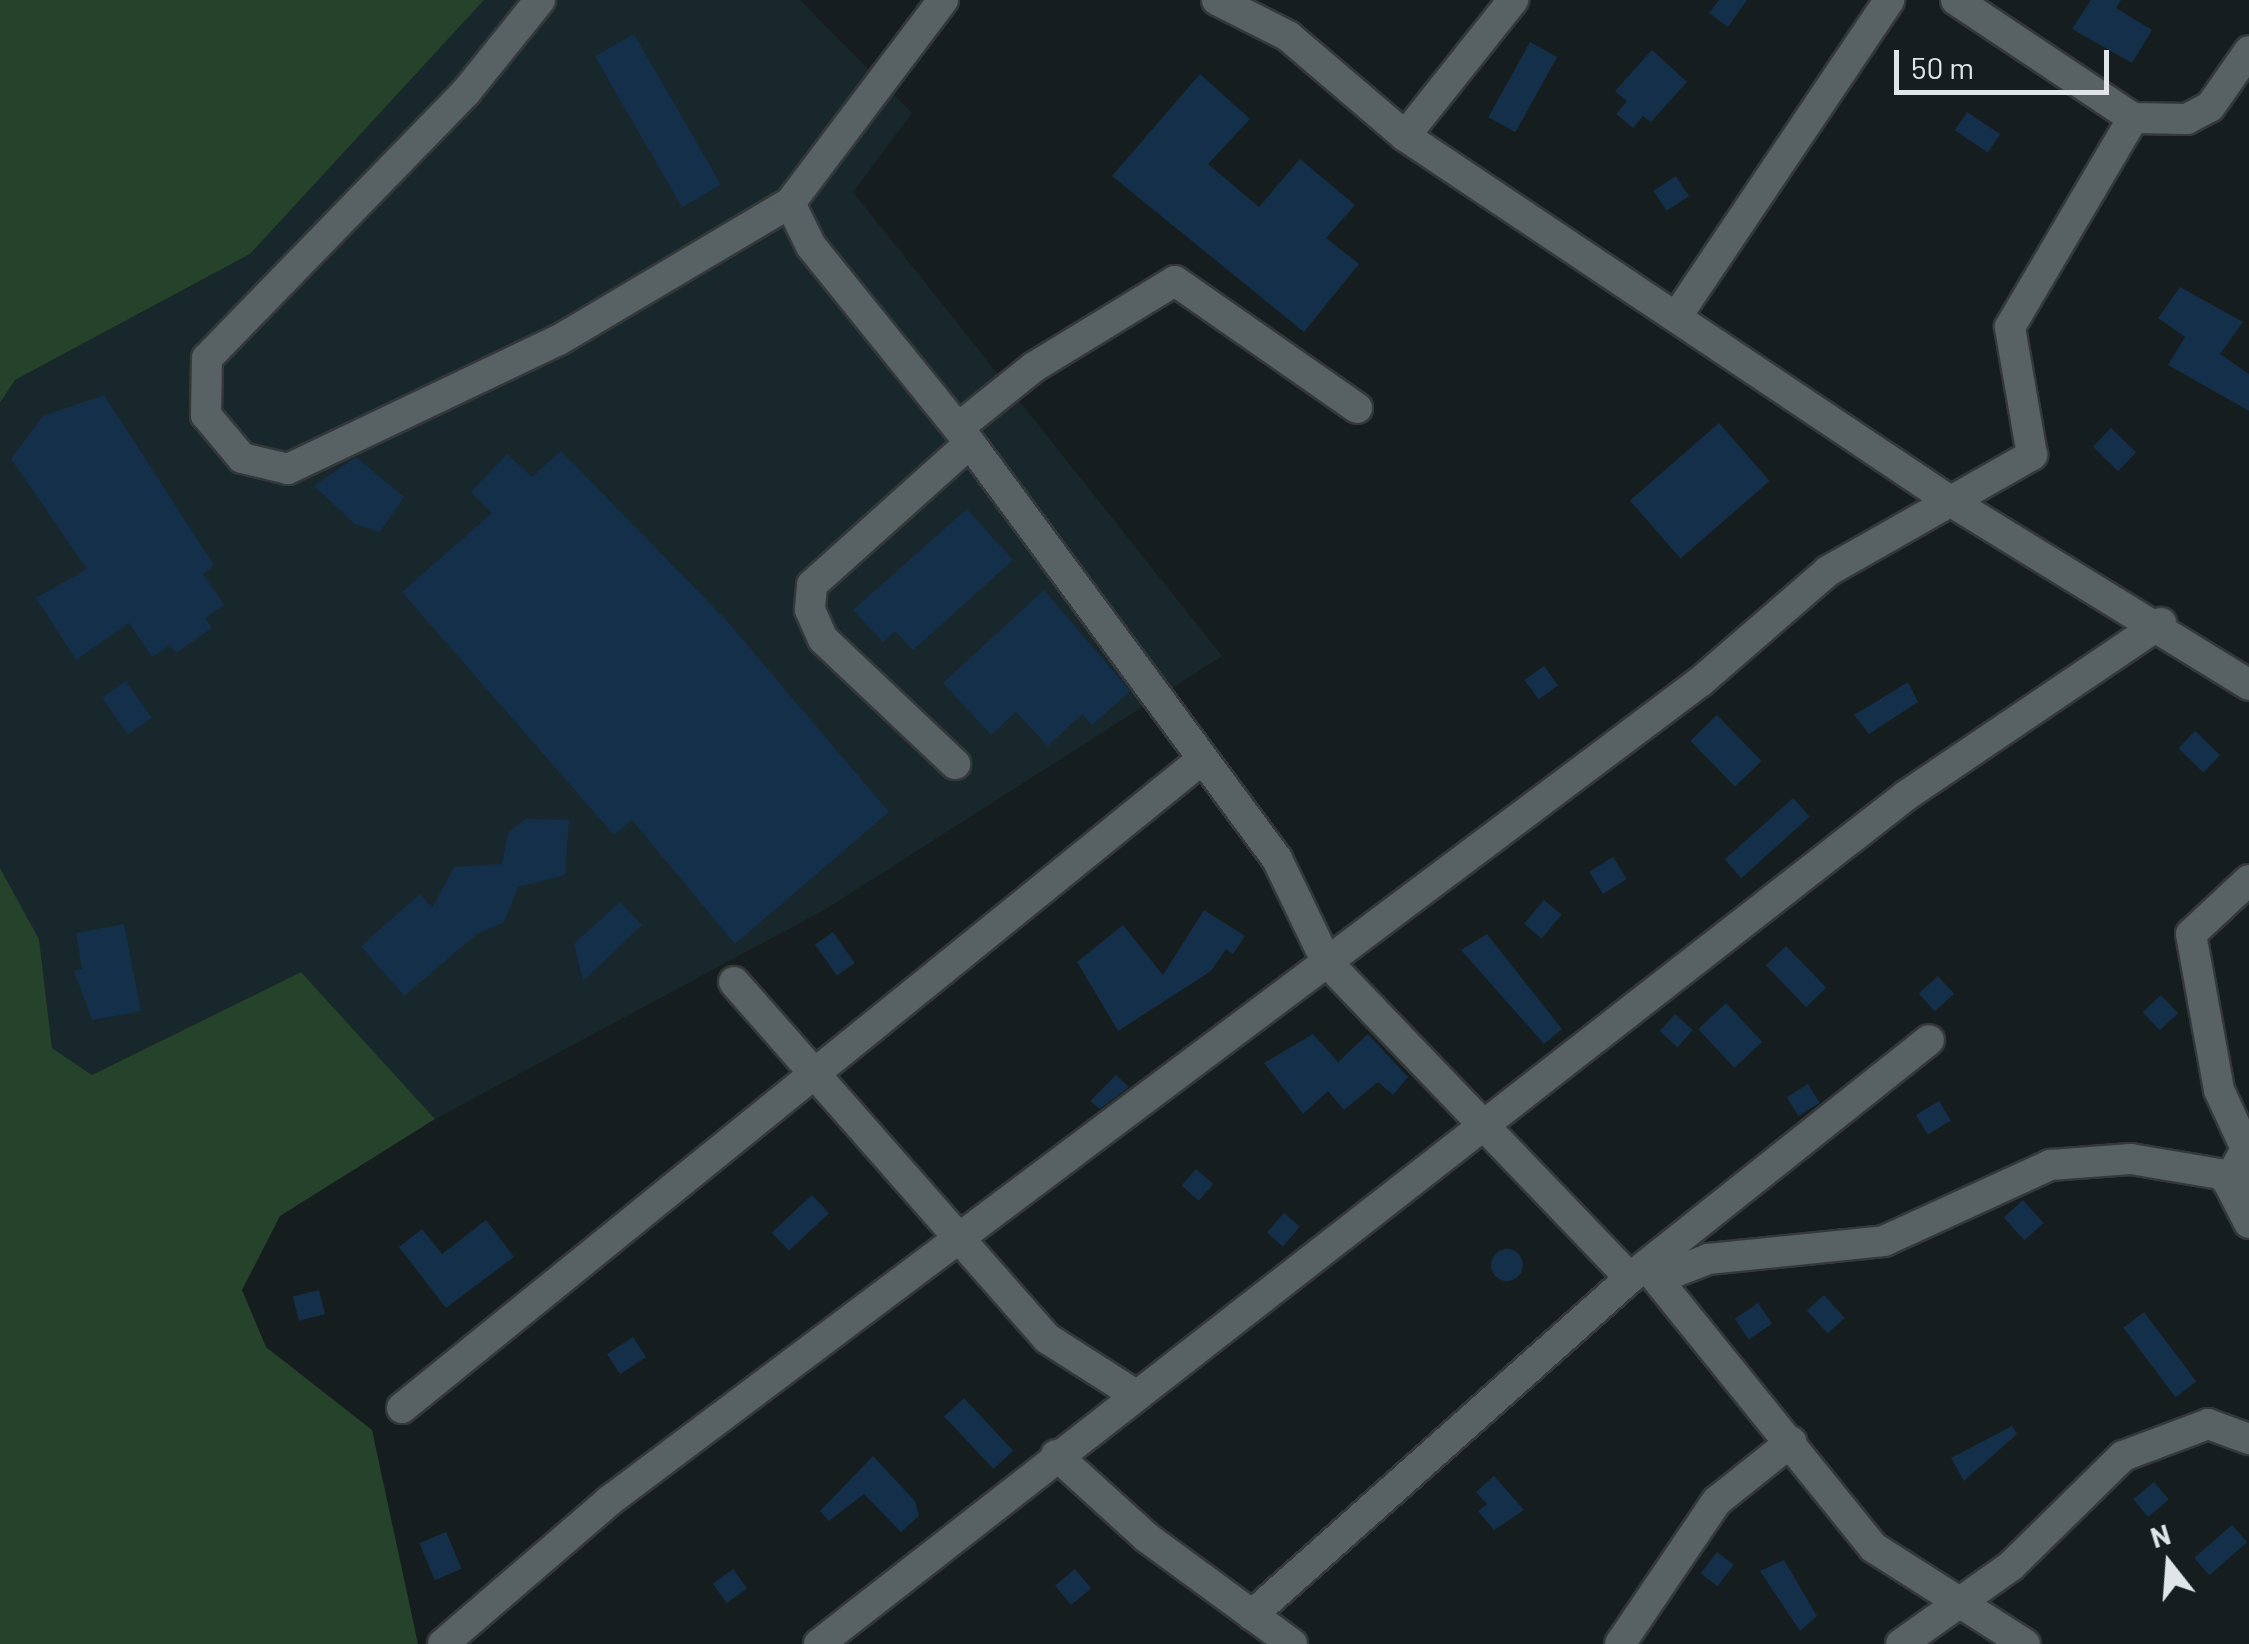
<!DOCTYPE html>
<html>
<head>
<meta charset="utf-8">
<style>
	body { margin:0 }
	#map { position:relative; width:2249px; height:1644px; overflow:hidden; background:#161d1f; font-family:Barlow,sans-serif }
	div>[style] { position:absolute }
	.built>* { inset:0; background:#18272c }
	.green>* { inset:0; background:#25422b }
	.building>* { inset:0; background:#142f49; transform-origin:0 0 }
	.round { border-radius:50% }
	.roads { filter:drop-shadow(2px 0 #34383a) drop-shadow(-2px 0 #34383a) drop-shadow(0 2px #34383a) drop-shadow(0 -2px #34383a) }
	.minor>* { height:30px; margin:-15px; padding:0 15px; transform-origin:15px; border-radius:15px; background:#586164 }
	span { translate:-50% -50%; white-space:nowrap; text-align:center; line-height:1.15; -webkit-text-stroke:8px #161d1f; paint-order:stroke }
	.north { position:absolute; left:2119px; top:1514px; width:100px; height:100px; -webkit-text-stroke:8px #161d1f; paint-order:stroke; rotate:343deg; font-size:28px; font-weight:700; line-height:40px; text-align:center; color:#e0e5e7 }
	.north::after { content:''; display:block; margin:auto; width:35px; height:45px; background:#e0e5e7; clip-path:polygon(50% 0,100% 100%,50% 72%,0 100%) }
	.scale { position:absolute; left:1894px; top:50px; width:215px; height:45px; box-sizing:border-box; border:5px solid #e0e5e7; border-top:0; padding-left:12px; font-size:30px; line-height:35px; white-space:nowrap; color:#e0e5e7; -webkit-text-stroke:8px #161d1f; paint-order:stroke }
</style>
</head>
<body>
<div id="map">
	<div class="built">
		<i style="clip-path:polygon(484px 0,800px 0,912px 113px,853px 192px,1222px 656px,826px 909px,435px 1119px,301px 972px,92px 1075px,52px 1048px,39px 939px,0 868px,0 404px,15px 380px,250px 254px)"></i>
	</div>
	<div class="green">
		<i style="clip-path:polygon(0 0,484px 0,250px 254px,15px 380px,0 403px)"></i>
		<i style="clip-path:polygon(0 868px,39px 939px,52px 1048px,92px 1075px,301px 972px,435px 1119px,280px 1216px,242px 1290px,266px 1347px,372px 1430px,418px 1644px,0 1644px)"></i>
	</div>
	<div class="building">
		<i style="clip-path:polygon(1719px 0,1747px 0,1728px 27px,1709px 13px)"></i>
		<i style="clip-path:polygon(2091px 0,2121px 0,2116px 8px,2152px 30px,2132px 63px,2072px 29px)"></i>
		<i style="left:634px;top:34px;width:174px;height:45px;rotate:60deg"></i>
		<i style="left:1530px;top:42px;width:31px;height:86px;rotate:29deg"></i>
		<i style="clip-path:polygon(1652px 50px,1687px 82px,1651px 122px,1643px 116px,1633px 128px,1616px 114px,1627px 101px,1615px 91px)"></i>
		<i style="clip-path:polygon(1200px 74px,1250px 119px,1208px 164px,1259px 207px,1300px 159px,1355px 205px,1326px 238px,1359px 264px,1304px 332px,1112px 176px)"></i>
		<i style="left:1967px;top:112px;width:40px;height:22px;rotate:34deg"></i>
		<i style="left:1676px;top:176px;width:24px;height:27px;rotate:57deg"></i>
		<i style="clip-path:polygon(2180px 287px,2243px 322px,2220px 354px,2249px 374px,2249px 411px,2168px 365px,2185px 337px,2158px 318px)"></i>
		<i style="clip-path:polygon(104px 395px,214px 565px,203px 574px,224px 605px,205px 618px,212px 628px,176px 653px,170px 645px,152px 657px,129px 623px,76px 660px,36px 598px,87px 569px,11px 459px,43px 416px)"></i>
		<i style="left:1719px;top:423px;width:77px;height:118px;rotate:49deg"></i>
		<i style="left:2111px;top:428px;width:35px;height:26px;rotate:44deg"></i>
		<i style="clip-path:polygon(561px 451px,726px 620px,889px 812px,735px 944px,632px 820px,614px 835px,402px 592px,492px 513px,471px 492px,507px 454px,532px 477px)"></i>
		<i style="clip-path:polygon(356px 457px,404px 497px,380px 532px,355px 524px,314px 486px)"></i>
		<i style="clip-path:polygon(967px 509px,1013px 560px,913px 650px,895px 631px,883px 642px,853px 610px)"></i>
		<i style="clip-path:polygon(1044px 590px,1130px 691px,1092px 725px,1082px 714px,1048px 746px,1016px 712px,991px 735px,943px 683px)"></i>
		<i style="left:1544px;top:666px;width:24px;height:24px;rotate:54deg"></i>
		<i style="left:126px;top:681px;width:45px;height:29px;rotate:55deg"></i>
		<i style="clip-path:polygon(1908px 682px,1918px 702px,1869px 734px,1854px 715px)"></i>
		<i style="left:1717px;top:715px;width:64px;height:37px;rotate:46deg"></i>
		<i style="left:2195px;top:731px;width:35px;height:24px;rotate:44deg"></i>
		<i style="left:1793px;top:798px;width:25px;height:92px;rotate:48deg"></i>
		<i style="clip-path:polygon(525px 819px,569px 820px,565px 875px,518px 887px,504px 922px,477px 934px,404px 996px,361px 946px,420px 894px,432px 908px,454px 867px,502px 864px,508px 833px)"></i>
		<i style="left:1613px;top:857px;width:26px;height:28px;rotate:58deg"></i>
		<i style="left:1544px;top:900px;width:23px;height:31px;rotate:40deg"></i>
		<i style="clip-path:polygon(620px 902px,642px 925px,583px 981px,574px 944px)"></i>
		<i style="clip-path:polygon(1204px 910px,1245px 936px,1233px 954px,1226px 949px,1211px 971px,1118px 1031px,1077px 962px,1123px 925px,1163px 975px)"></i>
		<i style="clip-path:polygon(124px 924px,141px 1011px,92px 1020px,74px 971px,82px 969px,76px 933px)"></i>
		<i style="left:833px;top:932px;width:38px;height:22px;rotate:55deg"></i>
		<i style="clip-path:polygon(1487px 934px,1562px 1029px,1544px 1044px,1461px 950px)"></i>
		<i style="left:1786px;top:946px;width:58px;height:28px;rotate:46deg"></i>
		<i style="left:1938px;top:976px;width:24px;height:26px;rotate:48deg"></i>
		<i style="left:2161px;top:995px;width:25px;height:25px;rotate:47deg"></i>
		<i style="left:1726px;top:1003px;width:53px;height:38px;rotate:47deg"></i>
		<i style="left:1675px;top:1014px;width:24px;height:23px;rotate:42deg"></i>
		<i style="clip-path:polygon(1313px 1034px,1338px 1062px,1368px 1034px,1408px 1077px,1393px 1095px,1378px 1082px,1344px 1110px,1328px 1091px,1303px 1114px,1264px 1063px)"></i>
		<i style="clip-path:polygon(1116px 1075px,1129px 1087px,1100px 1109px,1090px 1101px)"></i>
		<i style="left:1808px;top:1084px;width:22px;height:25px;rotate:58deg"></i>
		<i style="left:1939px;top:1101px;width:23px;height:27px;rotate:59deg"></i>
		<i style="left:1196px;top:1169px;width:23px;height:22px;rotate:41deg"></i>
		<i style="left:812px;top:1195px;width:25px;height:55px;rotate:47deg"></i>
		<i style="left:2023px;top:1200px;width:31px;height:26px;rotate:48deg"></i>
		<i style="left:1284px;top:1213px;width:21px;height:26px;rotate:41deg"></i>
		<i style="clip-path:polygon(486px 1220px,514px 1257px,446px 1308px,399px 1247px,422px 1229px,442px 1254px)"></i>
		<i class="round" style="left:1491px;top:1249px;width:32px;height:32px"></i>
		<i style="left:319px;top:1290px;width:25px;height:27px;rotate:76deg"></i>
		<i style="left:1824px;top:1295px;width:31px;height:23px;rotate:48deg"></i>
		<i style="left:1758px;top:1303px;width:25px;height:28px;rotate:56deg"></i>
		<i style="left:2144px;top:1312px;width:87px;height:26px;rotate:53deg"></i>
		<i style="left:633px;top:1337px;width:24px;height:31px;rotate:57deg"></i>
		<i style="left:964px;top:1398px;width:72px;height:27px;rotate:47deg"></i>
		<i style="clip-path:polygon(2012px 1426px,2017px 1434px,1964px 1481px,1951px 1458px)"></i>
		<i style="clip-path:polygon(873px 1456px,915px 1501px,919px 1516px,901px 1532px,864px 1494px,829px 1521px,820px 1511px)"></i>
		<i style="clip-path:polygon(1494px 1476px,1524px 1510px,1494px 1530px,1478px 1511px,1487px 1504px,1476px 1492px)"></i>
		<i style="left:2154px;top:1482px;width:23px;height:27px;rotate:50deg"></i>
		<i style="left:2232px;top:1525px;width:23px;height:50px;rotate:49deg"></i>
		<i style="left:446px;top:1532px;width:40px;height:29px;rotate:67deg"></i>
		<i style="left:1717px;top:1552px;width:21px;height:27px;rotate:37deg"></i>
		<i style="clip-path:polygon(1784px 1560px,1817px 1616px,1800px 1631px,1760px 1571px)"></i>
		<i style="left:733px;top:1569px;width:24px;height:25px;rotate:54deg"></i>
		<i style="left:1075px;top:1569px;width:25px;height:26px;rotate:50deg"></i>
	</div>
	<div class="roads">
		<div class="minor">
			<i style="left:540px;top:0;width:118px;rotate:128.8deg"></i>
			<i style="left:466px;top:92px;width:371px;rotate:134.2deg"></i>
			<i style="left:207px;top:358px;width:57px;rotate:91deg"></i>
			<i style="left:206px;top:415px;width:56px;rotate:50.1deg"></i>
			<i style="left:242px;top:458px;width:47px;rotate:13.4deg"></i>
			<i style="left:288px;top:469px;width:300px;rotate:-25.5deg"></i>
			<i style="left:559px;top:340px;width:269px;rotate:-30.7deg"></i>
			<i style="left:943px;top:0;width:254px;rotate:127deg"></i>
			<i style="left:790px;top:203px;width:48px;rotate:64deg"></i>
			<i style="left:811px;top:246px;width:253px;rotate:51.1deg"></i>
			<i style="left:970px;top:443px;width:212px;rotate:138.1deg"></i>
			<i style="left:812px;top:585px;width:25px;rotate:95deg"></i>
			<i style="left:810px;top:610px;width:32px;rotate:66deg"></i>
			<i style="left:823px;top:639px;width:182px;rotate:43.4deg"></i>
			<i style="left:1217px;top:0;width:80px;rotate:26.9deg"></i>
			<i style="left:1288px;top:36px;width:154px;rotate:40.5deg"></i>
			<i style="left:1405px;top:136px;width:652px;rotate:33.81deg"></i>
			<i style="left:1947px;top:499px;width:355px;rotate:31.6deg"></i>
			<i style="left:1956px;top:0;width:213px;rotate:33.7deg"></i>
			<i style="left:2133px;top:118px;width:54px;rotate:1.1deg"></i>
			<i style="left:2187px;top:119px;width:26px;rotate:-28deg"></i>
			<i style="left:2210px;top:107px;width:68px;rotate:-55.1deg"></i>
			<i style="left:1405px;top:136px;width:174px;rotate:-51.5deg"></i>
			<i style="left:1679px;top:313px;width:377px;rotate:-56.1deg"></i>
			<i style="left:958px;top:428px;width:97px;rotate:-38.8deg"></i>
			<i style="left:1034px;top:367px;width:165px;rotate:-31.4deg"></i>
			<i style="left:1175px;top:281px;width:222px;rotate:34.9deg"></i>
			<i style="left:970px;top:443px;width:517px;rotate:53.57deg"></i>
			<i style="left:1277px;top:859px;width:113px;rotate:64.3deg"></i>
			<i style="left:1326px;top:961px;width:439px;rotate:46.2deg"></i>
			<i style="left:2249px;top:880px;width:79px;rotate:137deg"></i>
			<i style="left:2191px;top:934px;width:158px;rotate:79.8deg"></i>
			<i style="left:2219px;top:1090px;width:65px;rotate:65.4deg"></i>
			<i style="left:2246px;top:1149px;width:38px;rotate:119deg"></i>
			<i style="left:2228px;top:1182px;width:46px;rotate:62.9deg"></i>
			<i style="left:734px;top:982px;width:475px;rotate:48.7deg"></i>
			<i style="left:1048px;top:1339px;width:102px;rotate:32.6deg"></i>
			<i style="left:402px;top:1408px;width:1026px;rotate:-39.03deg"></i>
			<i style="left:1056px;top:1455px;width:122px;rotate:42.3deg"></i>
			<i style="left:1146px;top:1537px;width:181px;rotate:36.2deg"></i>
			<i style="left:1252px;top:1615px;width:506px;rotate:-41.72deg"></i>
			<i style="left:1630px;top:1278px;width:382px;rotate:-38.5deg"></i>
			<i style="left:443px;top:1644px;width:219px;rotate:-40.7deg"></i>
			<i style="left:609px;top:1501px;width:1364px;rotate:-36.9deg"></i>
			<i style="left:1700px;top:682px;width:169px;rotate:-40.9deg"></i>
			<i style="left:1828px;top:571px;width:235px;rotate:-29.6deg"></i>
			<i style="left:2032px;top:455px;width:130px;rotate:-99.8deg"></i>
			<i style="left:2010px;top:327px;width:243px;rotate:-59.5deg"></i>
			<i style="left:819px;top:1644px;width:1380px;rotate:-37.97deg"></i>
			<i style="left:1907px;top:795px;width:307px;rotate:-34.1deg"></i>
			<i style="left:1620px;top:1644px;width:173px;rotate:-55.9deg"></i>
			<i style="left:1717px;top:1501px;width:95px;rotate:-38.6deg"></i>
			<i style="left:1901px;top:1644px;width:135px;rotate:-35.3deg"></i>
			<i style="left:2011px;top:1566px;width:157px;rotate:-44.5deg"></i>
			<i style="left:2123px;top:1456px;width:91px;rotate:-20.6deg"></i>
			<i style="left:2208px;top:1424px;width:44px;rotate:20.1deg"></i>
			<i style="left:2025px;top:1644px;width:180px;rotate:-147.5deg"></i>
			<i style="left:1873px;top:1547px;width:344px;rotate:-128.9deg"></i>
			<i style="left:1657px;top:1279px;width:55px;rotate:-21.4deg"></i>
			<i style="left:1708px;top:1259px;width:177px;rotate:-5.8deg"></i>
			<i style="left:1884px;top:1241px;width:183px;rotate:-24.6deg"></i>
			<i style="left:2050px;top:1165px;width:81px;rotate:-4.2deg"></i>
			<i style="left:2131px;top:1159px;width:120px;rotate:9.6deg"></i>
		</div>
	</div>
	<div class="north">N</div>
	<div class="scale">50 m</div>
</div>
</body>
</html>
